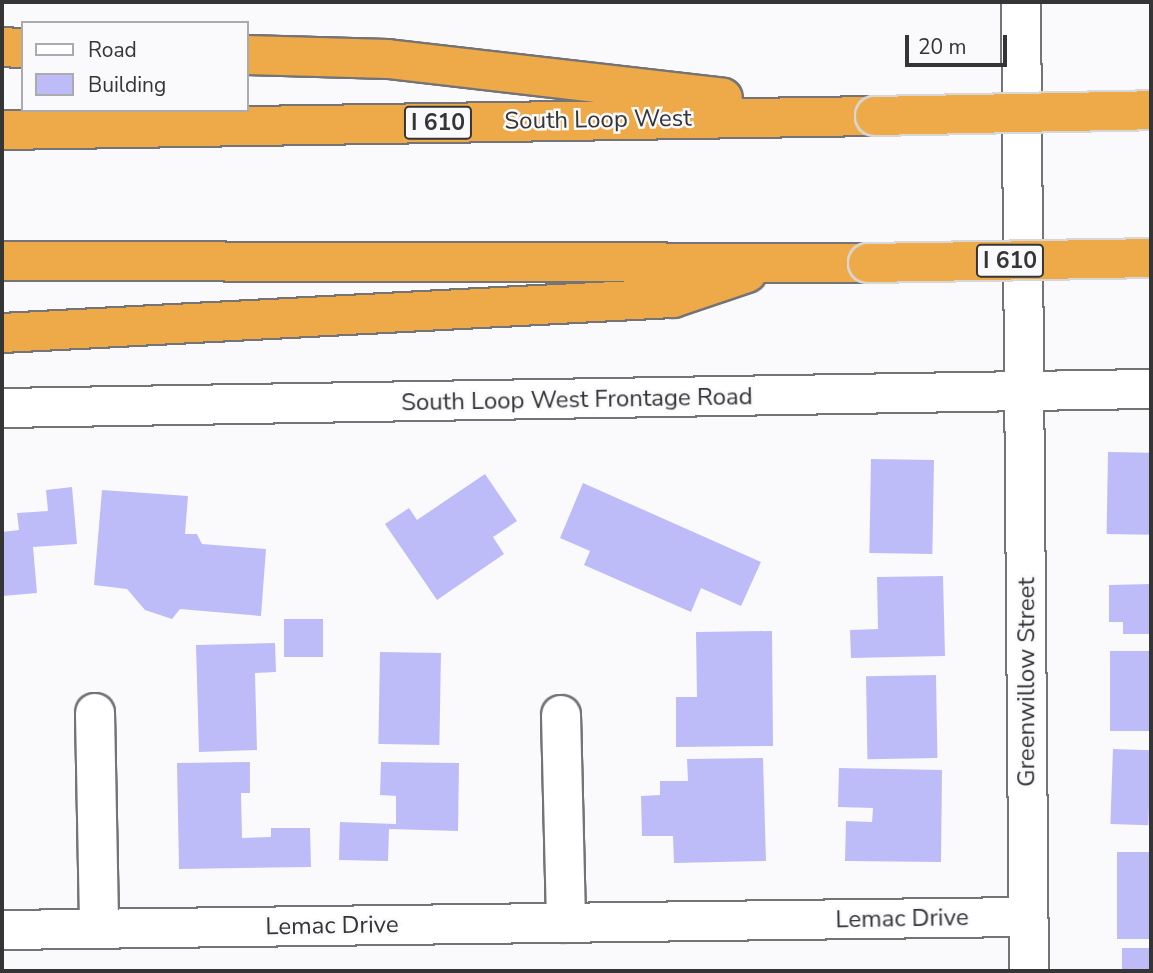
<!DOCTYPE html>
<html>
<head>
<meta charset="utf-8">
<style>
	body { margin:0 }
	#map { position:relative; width:1153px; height:973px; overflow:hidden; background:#fafafd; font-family:"Nunito Sans",sans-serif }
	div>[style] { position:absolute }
	.building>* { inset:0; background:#bebcf8; transform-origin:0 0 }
	.roads { filter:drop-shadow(2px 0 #747476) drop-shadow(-2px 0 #747476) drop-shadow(0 2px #747476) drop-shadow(0 -2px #747476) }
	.street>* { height:38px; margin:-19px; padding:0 19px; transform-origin:19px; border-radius:19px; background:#fff }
	.secondary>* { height:38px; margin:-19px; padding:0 19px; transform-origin:19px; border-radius:19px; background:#fff }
	.highway>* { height:38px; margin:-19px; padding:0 19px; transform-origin:19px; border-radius:19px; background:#eeaa49 }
	.bridges { filter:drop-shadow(2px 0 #d7d7d7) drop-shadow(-2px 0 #d7d7d7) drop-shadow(0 2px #d7d7d7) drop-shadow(0 -2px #d7d7d7) }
	.highway-bridge>* { height:38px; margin:-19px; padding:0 19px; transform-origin:19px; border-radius:19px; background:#eeaa49 }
	span { translate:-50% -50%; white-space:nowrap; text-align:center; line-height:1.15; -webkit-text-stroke:5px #fafafd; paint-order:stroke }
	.shield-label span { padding:2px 5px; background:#fafafd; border:2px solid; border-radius:5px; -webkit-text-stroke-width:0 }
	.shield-label { font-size:23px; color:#353536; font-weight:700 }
	.street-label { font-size:24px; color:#353536 }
	.frame { position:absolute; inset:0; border:4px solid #353536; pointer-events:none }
	.legend { position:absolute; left:21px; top:21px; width:228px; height:91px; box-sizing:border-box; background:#fafafd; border:2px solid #ababad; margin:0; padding:9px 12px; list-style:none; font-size:21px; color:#353536 }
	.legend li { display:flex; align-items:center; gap:14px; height:35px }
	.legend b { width:35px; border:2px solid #ababad }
	.scale { position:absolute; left:905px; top:35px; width:102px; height:32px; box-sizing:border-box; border:4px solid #353536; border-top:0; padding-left:9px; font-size:21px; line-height:24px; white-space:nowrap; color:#353536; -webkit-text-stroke:5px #fafafd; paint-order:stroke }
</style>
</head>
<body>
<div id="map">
	<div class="building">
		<i style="left:1108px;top:452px;width:43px;height:82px;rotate:1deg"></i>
		<i style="left:871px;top:459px;width:63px;height:94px;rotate:1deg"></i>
		<i style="clip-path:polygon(485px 474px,517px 521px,493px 537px,504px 554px,437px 600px,385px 524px,409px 508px,417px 520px)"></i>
		<i style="clip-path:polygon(583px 483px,761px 562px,741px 606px,701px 588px,691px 612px,584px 565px,590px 551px,560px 538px)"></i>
		<i style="clip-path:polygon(72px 487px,77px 544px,33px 547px,37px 593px,2px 596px,2px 532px,19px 530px,17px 513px,48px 511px,46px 490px)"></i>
		<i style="clip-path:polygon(102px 490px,188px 496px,185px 534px,197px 534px,202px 544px,266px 549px,261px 616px,180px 609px,172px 619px,145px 610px,127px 589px,94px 585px)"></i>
		<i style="clip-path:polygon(943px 576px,945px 656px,851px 658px,850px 630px,878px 629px,877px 577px)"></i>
		<i style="clip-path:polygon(1151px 584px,1151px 634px,1123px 634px,1123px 622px,1109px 622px,1109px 585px)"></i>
		<i style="left:284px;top:619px;width:39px;height:38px"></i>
		<i style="clip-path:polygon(772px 631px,773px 746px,676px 747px,676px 697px,697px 697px,696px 632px)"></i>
		<i style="clip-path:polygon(275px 643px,276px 672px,255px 673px,257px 750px,199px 752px,196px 645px)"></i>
		<i style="left:1110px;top:651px;width:41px;height:80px"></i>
		<i style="left:380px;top:652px;width:61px;height:92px;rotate:1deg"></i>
		<i style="left:936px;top:675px;width:83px;height:70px;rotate:89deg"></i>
		<i style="left:1113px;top:749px;width:38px;height:75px;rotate:2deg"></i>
		<i style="clip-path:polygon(763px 758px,766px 861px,674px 863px,673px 836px,642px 836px,641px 796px,660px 795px,660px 781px,688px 781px,687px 759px)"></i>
		<i style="clip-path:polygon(250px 762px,250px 793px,241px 793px,242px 838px,271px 837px,271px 828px,310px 828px,311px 867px,179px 869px,177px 763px)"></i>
		<i style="clip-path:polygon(381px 762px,459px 763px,458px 831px,389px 829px,388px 861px,339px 860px,340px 822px,396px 824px,396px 796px,380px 795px)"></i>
		<i style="clip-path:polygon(839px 768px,942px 770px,941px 862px,845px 861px,846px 821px,872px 822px,873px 808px,838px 807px)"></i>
		<i style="left:1151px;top:852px;width:87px;height:34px;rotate:90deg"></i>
		<i style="left:1122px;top:948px;width:29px;height:23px"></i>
	</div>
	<div class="roads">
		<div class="street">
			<i style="left:1021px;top:2px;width:969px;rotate:89.53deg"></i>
			<i style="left:95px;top:713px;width:216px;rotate:88.9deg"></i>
			<i style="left:561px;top:715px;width:208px;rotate:88.6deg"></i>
			<i style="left:2px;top:930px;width:1026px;rotate:-0.73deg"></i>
		</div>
		<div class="secondary">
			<i style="left:2px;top:408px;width:1149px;rotate:-0.95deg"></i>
		</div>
		<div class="highway">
			<i style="left:2px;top:47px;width:21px;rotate:3deg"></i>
			<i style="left:247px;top:55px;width:141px;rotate:1.6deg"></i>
			<i style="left:388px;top:59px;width:337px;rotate:6.6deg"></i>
			<i style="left:2px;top:130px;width:873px;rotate:-0.92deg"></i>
			<i style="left:2px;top:261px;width:866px;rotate:0.13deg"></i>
			<i style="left:2px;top:333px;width:672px;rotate:-2.99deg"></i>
			<i style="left:673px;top:298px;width:78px;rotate:-18.7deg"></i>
		</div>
	</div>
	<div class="bridges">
		<div class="highway-bridge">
			<i style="left:875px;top:116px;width:276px;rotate:-1.2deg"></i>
			<i style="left:868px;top:263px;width:283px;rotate:-1deg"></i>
		</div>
	</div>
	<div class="shield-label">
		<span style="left:438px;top:123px">I 610</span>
		<span style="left:1010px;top:261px">I 610</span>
	</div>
	<div class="street-label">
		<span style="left:598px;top:120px;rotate:-1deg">South Loop West</span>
		<span style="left:577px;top:400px;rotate:-1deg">South Loop West Frontage Road</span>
		<span style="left:1027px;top:682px;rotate:-90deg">Greenwillow Street</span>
		<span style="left:902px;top:919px;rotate:-1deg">Lemac Drive</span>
		<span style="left:332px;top:926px;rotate:-1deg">Lemac Drive</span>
	</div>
	<div class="frame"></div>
	<ul class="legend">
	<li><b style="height:9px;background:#fff"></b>Road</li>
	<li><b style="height:19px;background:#bebcf8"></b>Building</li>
	</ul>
	<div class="scale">20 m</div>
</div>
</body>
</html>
